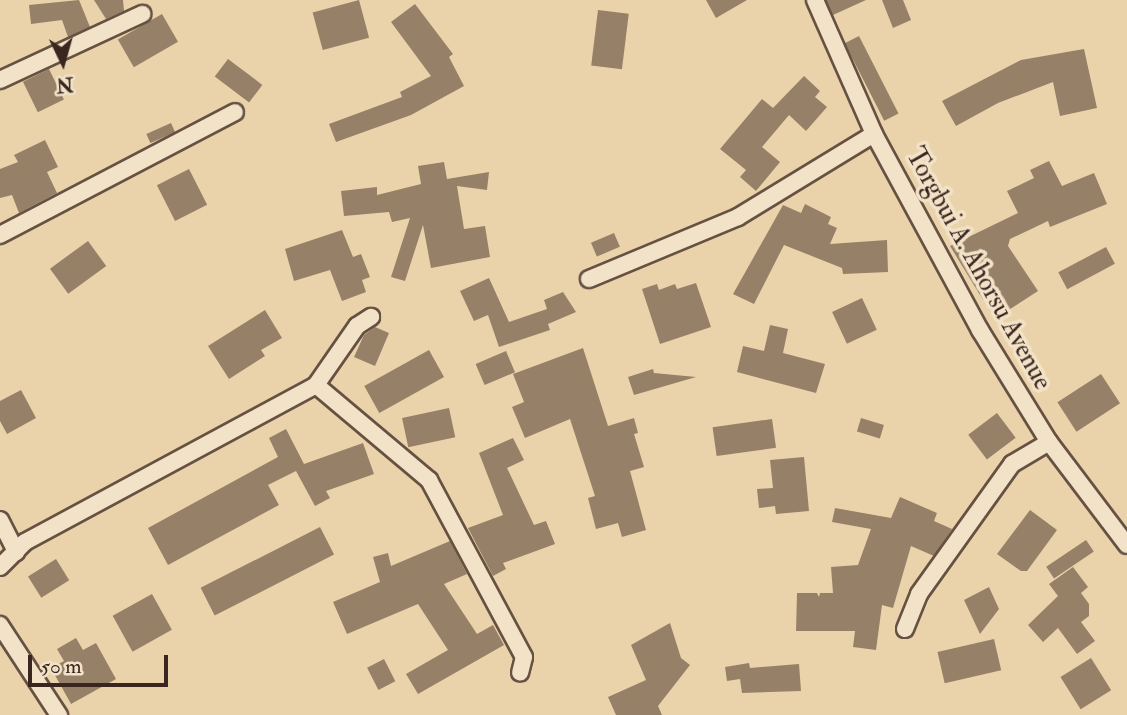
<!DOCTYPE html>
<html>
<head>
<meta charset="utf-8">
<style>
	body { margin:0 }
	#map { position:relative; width:1127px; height:715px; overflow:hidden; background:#ead3aa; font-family:"IM FELL Double Pica",serif }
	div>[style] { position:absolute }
	.building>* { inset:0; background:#968067; transform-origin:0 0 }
	.roads { filter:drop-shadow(2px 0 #665142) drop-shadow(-2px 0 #665142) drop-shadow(0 2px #665142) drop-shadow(0 -2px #665142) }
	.street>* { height:16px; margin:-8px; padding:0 8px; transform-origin:8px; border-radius:8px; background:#f1e2c8 }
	span { translate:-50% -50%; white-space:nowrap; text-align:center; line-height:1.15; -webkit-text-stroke:7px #f1e2c8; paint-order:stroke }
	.street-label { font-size:26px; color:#3a261f }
	.north { position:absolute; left:28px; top:28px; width:70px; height:70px; -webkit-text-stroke:5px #f1e2c8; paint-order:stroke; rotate:175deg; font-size:19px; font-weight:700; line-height:28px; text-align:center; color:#3a261f }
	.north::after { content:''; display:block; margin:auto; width:24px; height:32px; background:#3a261f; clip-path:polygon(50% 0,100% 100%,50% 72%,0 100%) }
	.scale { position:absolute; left:28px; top:655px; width:140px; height:32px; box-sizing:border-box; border:4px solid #3a261f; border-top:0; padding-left:9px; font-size:21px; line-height:24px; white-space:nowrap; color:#3a261f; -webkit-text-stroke:5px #f1e2c8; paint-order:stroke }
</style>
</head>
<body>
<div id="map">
	<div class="building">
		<i style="clip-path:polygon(79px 0,90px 27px,68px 37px,62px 20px,31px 24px,29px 5px)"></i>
		<i style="clip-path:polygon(94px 0,123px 0,124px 11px,106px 19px)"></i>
		<i style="left:359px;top:0;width:39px;height:48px;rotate:75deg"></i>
		<i style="clip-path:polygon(706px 0,747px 0,716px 18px)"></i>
		<i style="clip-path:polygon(826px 0,866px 0,833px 15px)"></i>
		<i style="clip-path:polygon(882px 0,903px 0,911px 20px,893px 28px)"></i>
		<i style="clip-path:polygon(415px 4px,453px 54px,449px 57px,464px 86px,411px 115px,336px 142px,329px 124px,402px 97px,400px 92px,431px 76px,391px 22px)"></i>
		<i style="left:598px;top:10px;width:31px;height:56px;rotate:7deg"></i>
		<i style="left:162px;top:14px;width:32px;height:51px;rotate:60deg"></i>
		<i style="left:859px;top:36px;width:87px;height:16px;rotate:63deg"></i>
		<i style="clip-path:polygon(1084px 49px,1097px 108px,1060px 116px,1053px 82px,998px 103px,956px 126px,942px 101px,1021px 60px)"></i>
		<i style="left:228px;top:59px;width:43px;height:22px;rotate:37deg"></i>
		<i style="left:49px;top:69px;width:34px;height:29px;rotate:64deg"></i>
		<i style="clip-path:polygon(804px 76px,820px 91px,815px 97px,827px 107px,806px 131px,789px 115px,762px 147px,780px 162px,756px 191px,740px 177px,746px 170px,720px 149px,762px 99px,773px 108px)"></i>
		<i style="left:171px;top:123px;width:10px;height:27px;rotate:66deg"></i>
		<i style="clip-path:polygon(45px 140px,58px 167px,47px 172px,57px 193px,19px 213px,12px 195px,0 198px,0 169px,18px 162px,14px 155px)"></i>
		<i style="clip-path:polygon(1049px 161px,1062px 186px,1094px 173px,1107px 204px,1050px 227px,1048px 221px,1010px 239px,1008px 246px,1038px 291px,1007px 311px,994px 292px,983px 300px,950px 246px,1018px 213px,1007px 191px,1034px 178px,1030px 170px)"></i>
		<i style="clip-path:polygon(444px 162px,447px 179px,489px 172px,487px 190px,457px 186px,464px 229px,485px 226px,490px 257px,431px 268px,423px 225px,405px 281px,391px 277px,410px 218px,392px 222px,389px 212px,344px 216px,341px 191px,377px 187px,377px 195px,421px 184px,418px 166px)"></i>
		<i style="left:189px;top:169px;width:40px;height:36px;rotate:63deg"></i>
		<i style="clip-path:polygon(805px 204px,831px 217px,828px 224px,837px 228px,830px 244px,887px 240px,888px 272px,843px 274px,842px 268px,784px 245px,754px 304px,733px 294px,783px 205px,801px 213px)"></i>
		<i style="clip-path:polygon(342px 230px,353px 257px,361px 254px,370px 277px,362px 280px,366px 292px,342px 301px,330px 270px,294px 281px,285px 249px)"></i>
		<i style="left:614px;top:233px;width:15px;height:25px;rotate:67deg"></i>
		<i style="left:88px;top:241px;width:31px;height:47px;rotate:54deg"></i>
		<i style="left:1106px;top:247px;width:19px;height:54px;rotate:62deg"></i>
		<i style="clip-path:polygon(489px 278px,509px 322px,547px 309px,544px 300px,563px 292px,576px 312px,548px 324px,550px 330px,499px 347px,488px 315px,474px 321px,460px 291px)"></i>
		<i style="clip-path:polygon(696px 283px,711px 327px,660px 344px,642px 289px,657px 284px,659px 290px,675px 284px,677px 289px)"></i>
		<i style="left:862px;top:298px;width:35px;height:33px;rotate:65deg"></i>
		<i style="clip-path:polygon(265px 310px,282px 338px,261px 350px,265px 356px,229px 379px,208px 346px)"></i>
		<i style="clip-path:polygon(770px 325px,788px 329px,783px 353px,825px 364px,816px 393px,737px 372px,743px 346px,764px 351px)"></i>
		<i style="clip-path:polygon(375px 327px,389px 333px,375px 366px,354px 357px,364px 335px)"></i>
		<i style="clip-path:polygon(583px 348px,608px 426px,634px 418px,638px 433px,634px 434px,644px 467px,630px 471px,646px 530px,622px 537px,618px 523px,596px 529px,588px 498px,595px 496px,570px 419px,525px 438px,512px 407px,524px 402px,513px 374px)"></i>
		<i style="left:429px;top:350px;width:31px;height:74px;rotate:61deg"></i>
		<i style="left:506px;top:351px;width:23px;height:33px;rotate:67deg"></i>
		<i style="clip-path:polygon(653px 369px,654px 373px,696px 377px,634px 395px,628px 377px)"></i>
		<i style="left:1101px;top:374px;width:35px;height:52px;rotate:57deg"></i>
		<i style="clip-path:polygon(21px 390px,36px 418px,7px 434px,0 421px,0 401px)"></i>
		<i style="left:449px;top:408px;width:30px;height:48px;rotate:78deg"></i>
		<i style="left:997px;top:413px;width:31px;height:36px;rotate:53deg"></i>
		<i style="left:861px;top:418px;width:24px;height:14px;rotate:17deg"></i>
		<i style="left:772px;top:419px;width:29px;height:60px;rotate:82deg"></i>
		<i style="clip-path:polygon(286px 429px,304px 464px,363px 443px,374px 474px,326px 491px,330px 498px,315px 506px,296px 471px,268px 485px,279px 505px,168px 565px,148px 528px,278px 457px,269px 438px)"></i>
		<i style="clip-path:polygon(513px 438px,524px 460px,507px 468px,534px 525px,546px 521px,555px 544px,503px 563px,506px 569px,493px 576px,468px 528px,503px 515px,479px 453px)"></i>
		<i style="clip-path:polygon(804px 457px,809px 511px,776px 514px,775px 506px,759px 508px,757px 489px,773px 488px,770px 460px)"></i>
		<i style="clip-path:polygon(900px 497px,937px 513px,934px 521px,952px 529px,934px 556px,911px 546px,893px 608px,882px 605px,876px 650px,853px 647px,855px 631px,796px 631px,797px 593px,817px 593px,819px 597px,820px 593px,833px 593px,831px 567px,858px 565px,871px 529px,832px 522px,835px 508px,891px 518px)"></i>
		<i style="clip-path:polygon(1030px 510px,1057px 530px,1027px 571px,1021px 571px,997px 554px)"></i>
		<i style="left:320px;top:527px;width:31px;height:134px;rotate:63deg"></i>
		<i style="left:1086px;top:540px;width:14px;height:48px;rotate:56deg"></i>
		<i style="clip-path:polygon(450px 541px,467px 574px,444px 584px,477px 634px,493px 625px,504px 645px,418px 694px,406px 674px,448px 650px,418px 604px,347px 634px,333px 602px,380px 582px,373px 557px,388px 553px,391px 566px)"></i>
		<i style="left:56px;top:559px;width:25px;height:33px;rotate:58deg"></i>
		<i style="clip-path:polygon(1073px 567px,1088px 587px,1081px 593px,1089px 604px,1089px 616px,1081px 622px,1095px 641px,1077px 654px,1058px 628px,1043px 642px,1028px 625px,1058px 596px,1049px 584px)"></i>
		<i style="clip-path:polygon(989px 587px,999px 609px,980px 634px,964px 600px)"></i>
		<i style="left:152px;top:594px;width:41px;height:45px;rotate:61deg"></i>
		<i style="clip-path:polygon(670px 623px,681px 658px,690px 665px,658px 706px,662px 715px,616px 715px,608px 697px,646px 680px,631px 645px)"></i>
		<i style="clip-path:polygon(76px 638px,83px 650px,96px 643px,116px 679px,71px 704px,51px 668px,64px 661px,57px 649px)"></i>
		<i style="left:994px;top:639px;width:32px;height:58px;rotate:77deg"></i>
		<i style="left:1091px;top:658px;width:38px;height:36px;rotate:58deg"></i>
		<i style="left:384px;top:659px;width:25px;height:19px;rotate:63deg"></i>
		<i style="clip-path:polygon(749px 663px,750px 668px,799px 664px,801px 691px,742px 693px,740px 679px,727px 681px,725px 667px)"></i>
	</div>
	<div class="roads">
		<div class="street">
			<i style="left:815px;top:0;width:146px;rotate:66.2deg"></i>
			<i style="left:874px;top:134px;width:223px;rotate:61.6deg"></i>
			<i style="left:980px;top:330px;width:132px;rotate:58.4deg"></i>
			<i style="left:1049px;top:442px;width:129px;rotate:52.9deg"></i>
			<i style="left:0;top:80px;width:157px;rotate:-24.9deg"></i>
			<i style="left:0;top:235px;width:265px;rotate:-27.6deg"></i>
			<i style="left:589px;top:279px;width:161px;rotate:-22.6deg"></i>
			<i style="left:738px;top:217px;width:159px;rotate:-31.4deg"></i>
			<i style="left:316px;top:385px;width:148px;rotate:40.1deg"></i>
			<i style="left:429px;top:480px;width:201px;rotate:61.8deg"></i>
			<i style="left:524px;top:657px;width:16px;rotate:104deg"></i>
			<i style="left:0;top:520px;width:36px;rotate:63deg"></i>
			<i style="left:0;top:567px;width:35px;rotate:-45deg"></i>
			<i style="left:25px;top:542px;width:331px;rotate:-28.3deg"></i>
			<i style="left:316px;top:385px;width:72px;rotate:-55.2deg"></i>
			<i style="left:357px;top:326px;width:17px;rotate:-33deg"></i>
			<i style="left:0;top:625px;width:108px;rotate:56.8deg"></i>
			<i style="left:905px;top:629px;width:38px;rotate:-68deg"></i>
			<i style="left:919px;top:594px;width:160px;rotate:-54.4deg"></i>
			<i style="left:1012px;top:464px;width:43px;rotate:-30.7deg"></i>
		</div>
	</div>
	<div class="street-label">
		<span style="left:978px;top:269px;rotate:61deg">Torgbui A. Ahorsu Avenue</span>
	</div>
	<div class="north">N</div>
	<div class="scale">50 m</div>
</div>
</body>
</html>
